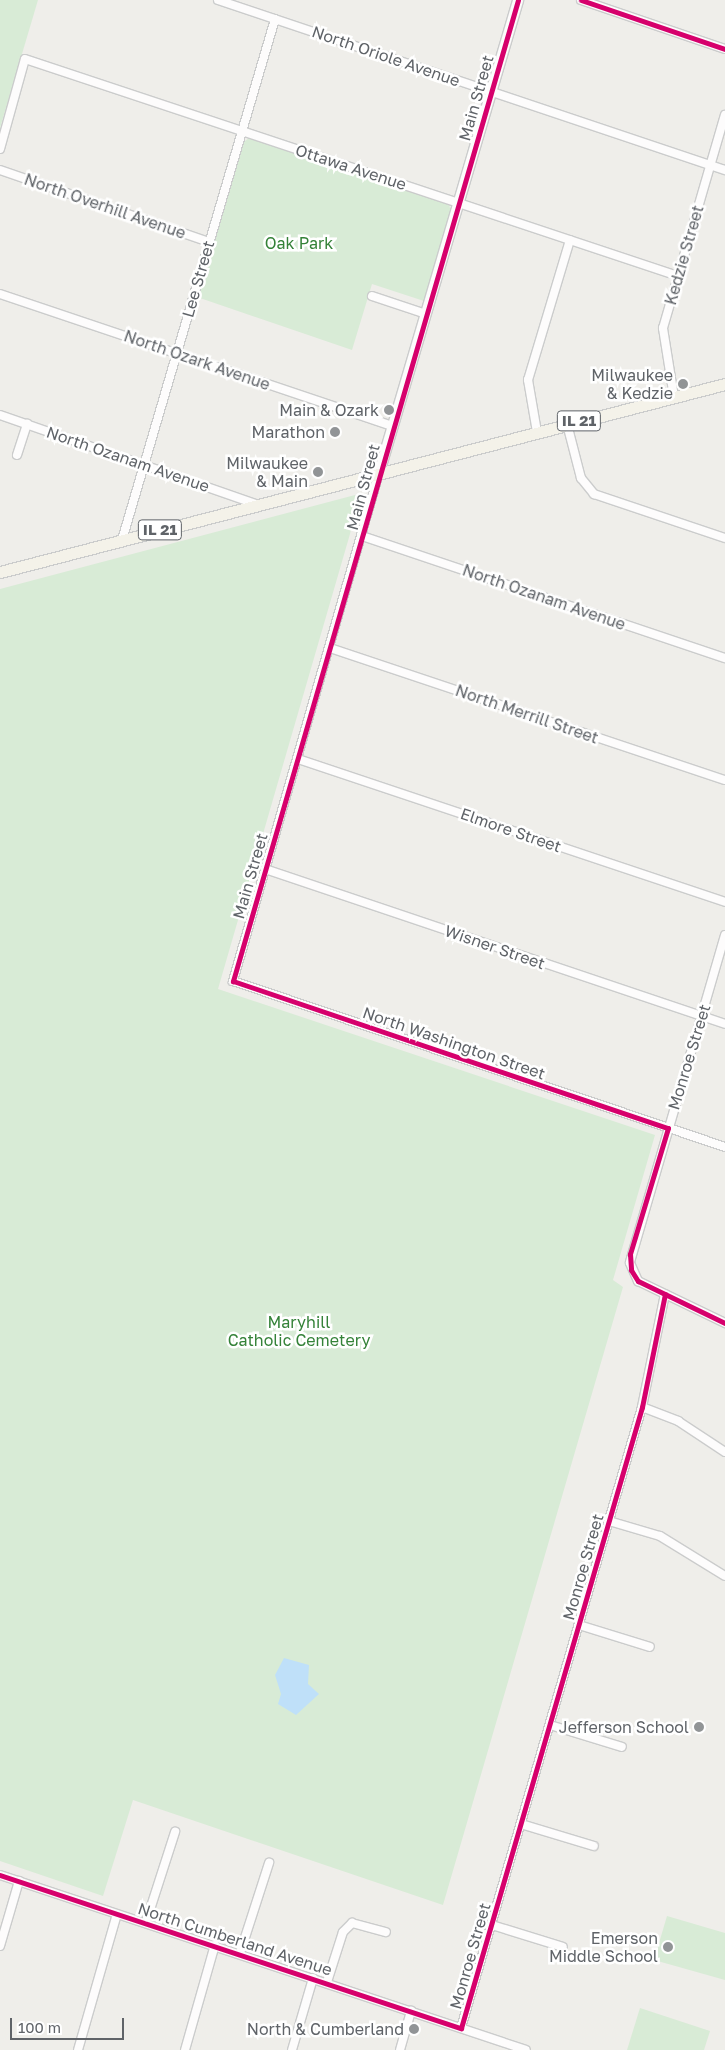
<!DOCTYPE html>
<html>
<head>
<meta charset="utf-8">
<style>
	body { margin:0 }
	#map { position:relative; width:725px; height:2050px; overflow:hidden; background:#efeeea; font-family:"Golos Text",sans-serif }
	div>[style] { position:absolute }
	.green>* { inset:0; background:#d8ebd6 }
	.water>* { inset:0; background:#bfe0f9 }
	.roads { filter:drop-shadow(1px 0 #cbcccc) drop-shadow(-1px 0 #cbcccc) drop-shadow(0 1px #cbcccc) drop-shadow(0 -1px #cbcccc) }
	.street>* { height:8px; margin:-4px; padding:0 4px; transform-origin:4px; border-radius:4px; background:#fdfcfc }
	.secondary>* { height:10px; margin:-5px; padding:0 5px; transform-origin:5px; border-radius:5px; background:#fdfcfc }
	.primary>* { height:11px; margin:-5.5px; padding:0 5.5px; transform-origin:5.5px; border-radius:5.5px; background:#f4f2e9 }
	.cycleway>* { height:5px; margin:-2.5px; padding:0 2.5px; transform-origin:2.5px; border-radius:2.5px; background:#d6006c }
	.dots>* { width:14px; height:14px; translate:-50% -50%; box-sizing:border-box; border:2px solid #fff; border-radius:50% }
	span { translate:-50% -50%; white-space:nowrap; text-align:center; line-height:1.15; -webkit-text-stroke:5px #fff; paint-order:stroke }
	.shield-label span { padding:1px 4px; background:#fff; border:1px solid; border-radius:4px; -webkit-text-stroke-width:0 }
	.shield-label { font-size:15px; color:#5f6368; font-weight:700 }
	.street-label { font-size:16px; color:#5f6368 }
	.park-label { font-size:16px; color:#348238 }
	.poi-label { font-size:16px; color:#5f6368 }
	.right { translate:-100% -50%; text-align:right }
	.scale { position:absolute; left:10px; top:2018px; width:114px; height:22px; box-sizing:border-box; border:2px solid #5f6368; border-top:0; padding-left:6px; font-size:15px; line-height:18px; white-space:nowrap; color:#5f6368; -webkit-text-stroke:4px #fff; paint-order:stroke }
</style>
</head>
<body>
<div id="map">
	<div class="green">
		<i style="clip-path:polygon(0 0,38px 0,0 128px)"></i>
		<i style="clip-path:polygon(249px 138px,449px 204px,451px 213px,424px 301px,372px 284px,352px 350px,197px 297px,241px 144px)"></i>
		<i style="clip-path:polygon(355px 495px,358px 498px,350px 534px,218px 989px,655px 1135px,613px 1280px,623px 1287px,443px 1905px,133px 1800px,103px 1896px,0 1861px,0 589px)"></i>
		<i style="clip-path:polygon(667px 1916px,725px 1933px,725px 1980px,654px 1960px)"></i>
		<i style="clip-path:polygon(640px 2008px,710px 2031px,704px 2050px,627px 2050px)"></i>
	</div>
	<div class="water">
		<i style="clip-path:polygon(284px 1658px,309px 1665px,308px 1684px,319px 1694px,296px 1715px,278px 1704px,281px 1694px,275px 1675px)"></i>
	</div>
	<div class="roads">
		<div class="street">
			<i style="left:218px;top:0;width:535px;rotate:18.54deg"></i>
			<i style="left:581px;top:0;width:152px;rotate:18.8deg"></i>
			<i style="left:0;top:149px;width:93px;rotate:-74.5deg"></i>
			<i style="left:25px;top:59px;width:688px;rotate:18.38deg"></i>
			<i style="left:0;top:170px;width:221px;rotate:19deg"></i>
			<i style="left:0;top:294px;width:415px;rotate:18.6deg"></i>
			<i style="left:372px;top:296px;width:57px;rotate:18.4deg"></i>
			<i style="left:674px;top:397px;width:70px;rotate:-99.1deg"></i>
			<i style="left:663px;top:328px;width:222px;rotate:-73.8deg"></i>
			<i style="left:0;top:415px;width:270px;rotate:19.2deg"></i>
			<i style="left:567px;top:424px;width:56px;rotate:75.5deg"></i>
			<i style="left:581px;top:478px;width:21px;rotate:51deg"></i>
			<i style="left:594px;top:494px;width:138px;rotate:18.6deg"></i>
			<i style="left:537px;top:432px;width:53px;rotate:-99.8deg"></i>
			<i style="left:528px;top:380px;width:146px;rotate:-73.3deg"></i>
			<i style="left:17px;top:455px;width:33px;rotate:-72deg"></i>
			<i style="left:379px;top:473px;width:529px;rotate:106.03deg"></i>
			<i style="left:233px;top:981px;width:519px;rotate:18.64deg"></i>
			<i style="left:362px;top:536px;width:383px;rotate:18.6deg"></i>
			<i style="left:122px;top:540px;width:543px;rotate:-73.63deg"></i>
			<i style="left:330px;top:648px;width:416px;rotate:18.5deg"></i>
			<i style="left:298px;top:759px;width:450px;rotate:18.5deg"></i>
			<i style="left:265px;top:869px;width:485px;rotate:18.6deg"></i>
			<i style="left:725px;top:935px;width:341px;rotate:106.2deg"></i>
			<i style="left:630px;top:1263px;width:20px;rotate:66deg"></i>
			<i style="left:638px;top:1281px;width:97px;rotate:25.8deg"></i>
			<i style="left:642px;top:1407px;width:39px;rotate:21deg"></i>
			<i style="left:678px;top:1421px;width:56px;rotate:33.4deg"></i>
			<i style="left:609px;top:1521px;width:53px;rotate:16.4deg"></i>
			<i style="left:660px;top:1536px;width:76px;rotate:31.6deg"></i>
			<i style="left:579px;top:1625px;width:74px;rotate:17.2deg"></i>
			<i style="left:550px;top:1725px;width:75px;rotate:17deg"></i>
			<i style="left:521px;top:1824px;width:76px;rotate:16.8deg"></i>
			<i style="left:0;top:1875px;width:554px;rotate:18.4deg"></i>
			<i style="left:146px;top:1922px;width:95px;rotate:-72.1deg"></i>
			<i style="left:492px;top:1925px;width:74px;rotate:17.2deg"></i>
			<i style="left:0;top:1946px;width:68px;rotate:-73.7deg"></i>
			<i style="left:240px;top:1953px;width:95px;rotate:-72.1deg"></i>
			<i style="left:327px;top:1982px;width:52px;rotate:-72.3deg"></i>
			<i style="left:343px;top:1932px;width:13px;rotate:-45deg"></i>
			<i style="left:352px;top:1923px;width:35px;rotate:15deg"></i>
			<i style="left:461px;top:2028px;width:647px;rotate:-73.75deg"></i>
			<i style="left:642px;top:1407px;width:115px;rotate:-78.5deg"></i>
			<i style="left:78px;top:2050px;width:141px;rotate:-74deg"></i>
			<i style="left:185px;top:2050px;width:109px;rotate:-74.1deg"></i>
			<i style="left:292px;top:2050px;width:75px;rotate:-73.7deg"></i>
			<i style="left:400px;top:2050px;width:41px;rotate:-74.2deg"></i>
		</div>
		<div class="secondary">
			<i style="left:379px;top:473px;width:493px;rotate:-73.6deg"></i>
		</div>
		<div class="primary">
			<i style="left:0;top:572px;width:749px;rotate:-14.54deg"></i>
		</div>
	</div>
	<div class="cycleway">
		<i style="left:518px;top:0;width:1022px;rotate:106.2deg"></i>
		<i style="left:233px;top:981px;width:459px;rotate:18.7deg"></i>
		<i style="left:668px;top:1128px;width:132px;rotate:106.8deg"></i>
		<i style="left:630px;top:1254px;width:16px;rotate:86deg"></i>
		<i style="left:631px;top:1270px;width:13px;rotate:58deg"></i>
		<i style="left:638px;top:1281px;width:97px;rotate:25.8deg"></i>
		<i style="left:581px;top:0;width:152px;rotate:18.8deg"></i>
		<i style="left:0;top:1875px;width:486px;rotate:18.4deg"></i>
		<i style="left:461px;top:2028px;width:647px;rotate:-73.75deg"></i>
		<i style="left:642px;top:1407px;width:115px;rotate:-78.5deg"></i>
	</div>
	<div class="dots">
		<i style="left:683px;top:384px;background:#919496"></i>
		<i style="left:389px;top:410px;background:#919496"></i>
		<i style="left:335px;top:432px;background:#919496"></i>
		<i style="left:318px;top:472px;background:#919496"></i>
		<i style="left:699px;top:1727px;background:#919496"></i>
		<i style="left:668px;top:1947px;background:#919496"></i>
		<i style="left:414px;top:2029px;background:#919496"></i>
	</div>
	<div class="shield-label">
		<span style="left:579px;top:421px">IL 21</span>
		<span style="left:160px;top:530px">IL 21</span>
	</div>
	<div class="street-label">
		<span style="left:386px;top:56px;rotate:19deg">North Oriole Avenue</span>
		<span style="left:476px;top:98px;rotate:-74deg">Main Street</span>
		<span style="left:351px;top:167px;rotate:18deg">Ottawa Avenue</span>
		<span style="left:105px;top:206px;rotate:19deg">North Overhill Avenue</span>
		<span style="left:684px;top:255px;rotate:-74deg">Kedzie Street</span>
		<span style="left:198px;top:279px;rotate:-74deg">Lee Street</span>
		<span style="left:197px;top:360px;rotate:19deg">North Ozark Avenue</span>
		<span style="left:128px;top:459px;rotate:19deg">North Ozanam Avenue</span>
		<span style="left:363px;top:487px;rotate:-75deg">Main Street</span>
		<span style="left:544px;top:597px;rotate:19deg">North Ozanam Avenue</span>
		<span style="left:527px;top:714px;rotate:19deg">North Merrill Street</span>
		<span style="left:511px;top:830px;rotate:19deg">Elmore Street</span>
		<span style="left:250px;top:876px;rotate:-74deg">Main Street</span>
		<span style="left:495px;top:947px;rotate:19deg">Wisner Street</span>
		<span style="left:454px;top:1043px;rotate:19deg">North Washington Street</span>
		<span style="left:689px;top:1057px;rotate:-73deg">Monroe Street</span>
		<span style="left:583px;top:1567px;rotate:-74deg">Monroe Street</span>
		<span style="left:235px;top:1939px;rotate:18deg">North Cumberland Avenue</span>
		<span style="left:470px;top:1956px;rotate:-74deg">Monroe Street</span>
	</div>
	<div class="park-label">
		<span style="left:299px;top:243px">Oak Park</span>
		<span style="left:299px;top:1331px">Maryhill<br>Catholic Cemetery</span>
	</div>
	<div class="poi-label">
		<span class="right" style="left:673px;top:384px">Milwaukee<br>&amp; Kedzie</span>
		<span class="right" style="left:379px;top:410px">Main &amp; Ozark</span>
		<span class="right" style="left:325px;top:432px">Marathon</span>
		<span class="right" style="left:308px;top:472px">Milwaukee<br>&amp; Main</span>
		<span class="right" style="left:689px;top:1727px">Jefferson School</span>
		<span class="right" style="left:658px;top:1947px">Emerson<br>Middle School</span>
		<span class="right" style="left:404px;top:2029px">North &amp; Cumberland</span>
	</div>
	<div class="scale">100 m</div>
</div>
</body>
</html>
